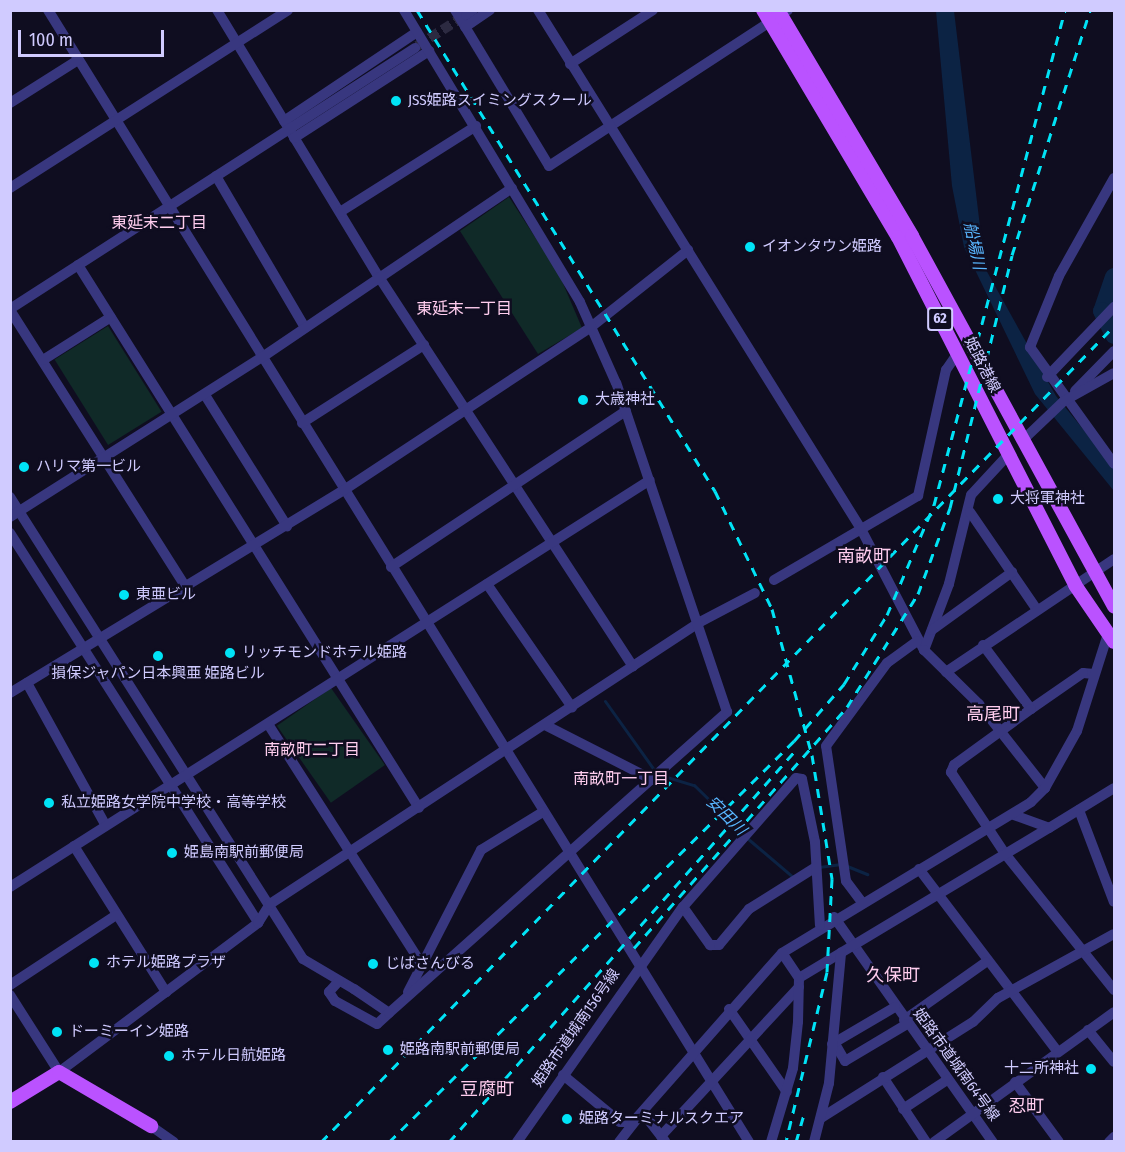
<!DOCTYPE html>
<html>
<head>
<meta charset="utf-8">
<style>
	body { margin:0 }
	#map { position:relative; width:1125px; height:1152px; overflow:hidden; background:#0f0d20; font-family:"Fira Sans Condensed","Noto Sans JP",sans-serif }
	div>[style] { position:absolute }
	.green>* { inset:0; background:#102a28; transform-origin:0 0 }
	.water>* { inset:0; background:#0c2344 }
	.stream>* { height:3px; margin:-1.5px; padding:0 1.5px; transform-origin:1.5px; border-radius:1.5px; background:#0c2344 }
	.river>* { height:18px; margin:-9px; padding:0 9px; transform-origin:9px; border-radius:9px; background:#0c2344 }
	.minor-tunnel>* { height:10px; margin-top:-5px; transform-origin:0; background:repeating-linear-gradient(90deg,#2c2a41 0 10px,transparent 0 15px) }
	.minor>* { height:10px; margin:-5px; padding:0 5px; transform-origin:5px; border-radius:5px; background:#38377f }
	.major>* { height:14px; margin:-7px; padding:0 7px; transform-origin:7px; border-radius:7px; background:#ba52ff }
	.rail>* { height:3px; margin-top:-1.5px; transform-origin:0; background:repeating-linear-gradient(90deg,#00e3f6 0 9px,transparent 0 17px) }
	.dots>* { width:16px; height:16px; translate:-50% -50%; box-sizing:border-box; border:3px solid #0f0d20; border-radius:50% }
	span { translate:-50% -50%; white-space:nowrap; text-align:center; line-height:1.15; -webkit-text-stroke:5px #0f0d20; paint-order:stroke }
	.shield-label span { padding:2px 4px; background:#0f0d20; border:2px solid; border-radius:4px; -webkit-text-stroke-width:0 }
	.shield-label { font-size:14px; color:#d0cbff; font-weight:700 }
	.poi-label { font-size:15px; color:#d0cbff }
	.left { translate:0 -50%; text-align:left }
	.right { translate:-100% -50%; text-align:right }
	.street-label { font-size:15px; color:#d0cbff }
	.neighbourhood-label { font-size:16px; color:#ffcdee }
	.water-label { font-size:16px; color:#59b6ff; font-style:italic }
	.quarter-label { font-size:18px; color:#ffcdee }
	.frame { position:absolute; inset:0; border:12px solid #d0cbff; pointer-events:none }
	.scale { position:absolute; left:18px; top:30px; width:146px; height:27px; box-sizing:border-box; border:3px solid #d0cbff; border-top:0; padding-left:8px; font-size:18px; line-height:21px; white-space:nowrap; color:#d0cbff; -webkit-text-stroke:4px #0f0d20; paint-order:stroke }
</style>
</head>
<body>
<div id="map">
	<div class="green">
		<i style="clip-path:polygon(509px 197px,559px 274px,582px 328px,538px 354px,460px 231px)"></i>
		<i style="left:108px;top:326px;width:101px;height:63px;rotate:58deg"></i>
		<i style="left:331px;top:688px;width:94px;height:66px;rotate:55deg"></i>
	</div>
	<div class="water">
		<i style="clip-path:polygon(936px 11px,954px 11px,985px 268px,1056px 396px,1114px 467px,1114px 491px,1035px 394px,964px 247px,952px 186px)"></i>
	</div>
	<div class="stream">
		<i style="left:605px;top:701px;width:90px;rotate:54.5deg"></i>
		<i style="left:657px;top:774px;width:39px;rotate:17deg"></i>
		<i style="left:694px;top:785px;width:69px;rotate:44.4deg"></i>
		<i style="left:747px;top:838px;width:62px;rotate:40.4deg"></i>
		<i style="left:847px;top:866px;width:22px;rotate:22deg"></i>
		<i style="left:819px;top:867px;width:22px;rotate:-8deg"></i>
	</div>
	<div class="river">
		<i style="left:1114px;top:277px;width:36px;rotate:109deg"></i>
		<i style="left:1102px;top:311px;width:27px;rotate:63deg"></i>
	</div>
	<div class="minor-tunnel">
		<i style="left:417px;top:46px;width:58px;rotate:-32.3deg"></i>
	</div>
	<div class="minor">
		<i style="left:48px;top:10px;width:1331px;rotate:58.23deg"></i>
		<i style="left:217px;top:10px;width:312px;rotate:58.8deg"></i>
		<i style="left:379px;top:277px;width:465px;rotate:56.9deg"></i>
		<i style="left:455px;top:10px;width:182px;rotate:58.9deg"></i>
		<i style="left:549px;top:166px;width:285px;rotate:-33.1deg"></i>
		<i style="left:538px;top:10px;width:611px;rotate:58.1deg"></i>
		<i style="left:861px;top:529px;width:136px;rotate:62.5deg"></i>
		<i style="left:466px;top:15px;width:9px;rotate:-36deg"></i>
		<i style="left:465px;top:27px;width:30px;rotate:-34deg"></i>
		<i style="left:570px;top:64px;width:99px;rotate:-33deg"></i>
		<i style="left:10px;top:103px;width:80px;rotate:-32.3deg"></i>
		<i style="left:284px;top:121px;width:160px;rotate:-33.8deg"></i>
		<i style="left:294px;top:138px;width:161px;rotate:-32.8deg"></i>
		<i style="left:216px;top:176px;width:176px;rotate:59.6deg"></i>
		<i style="left:1114px;top:178px;width:112px;rotate:119.3deg"></i>
		<i style="left:1059px;top:276px;width:77px;rotate:112.2deg"></i>
		<i style="left:1030px;top:347px;width:144px;rotate:54.3deg"></i>
		<i style="left:10px;top:188px;width:330px;rotate:-32.6deg"></i>
		<i style="left:340px;top:212px;width:161px;rotate:-32.3deg"></i>
		<i style="left:78px;top:265px;width:641px;rotate:57.87deg"></i>
		<i style="left:10px;top:309px;width:482px;rotate:-32.8deg"></i>
		<i style="left:10px;top:310px;width:332px;rotate:57.6deg"></i>
		<i style="left:43px;top:360px;width:80px;rotate:-32.3deg"></i>
		<i style="left:1047px;top:377px;width:97px;rotate:-46.3deg"></i>
		<i style="left:1075px;top:391px;width:56px;rotate:-45.7deg"></i>
		<i style="left:205px;top:395px;width:155px;rotate:58deg"></i>
		<i style="left:302px;top:423px;width:145px;rotate:-32.6deg"></i>
		<i style="left:1023px;top:440px;width:57px;rotate:-43.6deg"></i>
		<i style="left:1064px;top:401px;width:57px;rotate:-29.2deg"></i>
		<i style="left:1008px;top:455px;width:54px;rotate:132.8deg"></i>
		<i style="left:971px;top:495px;width:92px;rotate:103.9deg"></i>
		<i style="left:949px;top:584px;width:71px;rotate:110.7deg"></i>
		<i style="left:924px;top:650px;width:77px;rotate:44.5deg"></i>
		<i style="left:979px;top:704px;width:107px;rotate:51.8deg"></i>
		<i style="left:10px;top:497px;width:547px;rotate:57.62deg"></i>
		<i style="left:303px;top:959px;width:59px;rotate:30.5deg"></i>
		<i style="left:354px;top:989px;width:42px;rotate:34.4deg"></i>
		<i style="left:389px;top:1013px;width:16px;rotate:137deg"></i>
		<i style="left:377px;top:1024px;width:48px;rotate:-151.3deg"></i>
		<i style="left:335px;top:1001px;width:11px;rotate:-124deg"></i>
		<i style="left:329px;top:992px;width:15px;rotate:-48deg"></i>
		<i style="left:970px;top:512px;width:119px;rotate:55.6deg"></i>
		<i style="left:10px;top:517px;width:297px;rotate:-32.4deg"></i>
		<i style="left:261px;top:358px;width:303px;rotate:-34.1deg"></i>
		<i style="left:10px;top:533px;width:462px;rotate:57.5deg"></i>
		<i style="left:391px;top:567px;width:282px;rotate:-33.6deg"></i>
		<i style="left:774px;top:580px;width:167px;rotate:-30.3deg"></i>
		<i style="left:918px;top:496px;width:129px;rotate:-77.5deg"></i>
		<i style="left:946px;top:370px;width:19px;rotate:-55deg"></i>
		<i style="left:487px;top:584px;width:150px;rotate:55.4deg"></i>
		<i style="left:932px;top:630px;width:99px;rotate:-35.9deg"></i>
		<i style="left:983px;top:645px;width:80px;rotate:53.1deg"></i>
		<i style="left:946px;top:672px;width:202px;rotate:-33.9deg"></i>
		<i style="left:1094px;top:674px;width:11px;rotate:-175deg"></i>
		<i style="left:1083px;top:673px;width:63px;rotate:145.3deg"></i>
		<i style="left:1031px;top:709px;width:95px;rotate:144deg"></i>
		<i style="left:954px;top:765px;width:8px;rotate:113deg"></i>
		<i style="left:951px;top:772px;width:100px;rotate:56.5deg"></i>
		<i style="left:1006px;top:855px;width:173px;rotate:51.3deg"></i>
		<i style="left:27px;top:683px;width:163px;rotate:61.1deg"></i>
		<i style="left:10px;top:693px;width:391px;rotate:-31.3deg"></i>
		<i style="left:344px;top:490px;width:296px;rotate:-33.4deg"></i>
		<i style="left:591px;top:327px;width:124px;rotate:-38.4deg"></i>
		<i style="left:268px;top:724px;width:284px;rotate:57.4deg"></i>
		<i style="left:545px;top:725px;width:121px;rotate:27deg"></i>
		<i style="left:1079px;top:810px;width:98px;rotate:69.2deg"></i>
		<i style="left:1014px;top:815px;width:37px;rotate:20deg"></i>
		<i style="left:1049px;top:828px;width:76px;rotate:-31.6deg"></i>
		<i style="left:74px;top:846px;width:173px;rotate:57.8deg"></i>
		<i style="left:919px;top:869px;width:228px;rotate:52.8deg"></i>
		<i style="left:10px;top:887px;width:758px;rotate:-32.45deg"></i>
		<i style="left:861px;top:901px;width:25px;rotate:-127deg"></i>
		<i style="left:846px;top:881px;width:136px;rotate:-98.4deg"></i>
		<i style="left:826px;top:746px;width:103px;rotate:-53.7deg"></i>
		<i style="left:887px;top:663px;width:37px;rotate:-36deg"></i>
		<i style="left:683px;top:907px;width:47px;rotate:54.6deg"></i>
		<i style="left:710px;top:945px;width:9px"></i>
		<i style="left:719px;top:945px;width:47px;rotate:-50.2deg"></i>
		<i style="left:749px;top:909px;width:79px;rotate:-32.1deg"></i>
		<i style="left:834px;top:917px;width:276px;rotate:54.8deg"></i>
		<i style="left:799px;top:978px;width:292px;rotate:-31deg"></i>
		<i style="left:10px;top:985px;width:127px;rotate:-33.4deg"></i>
		<i style="left:408px;top:992px;width:160px;rotate:-62.8deg"></i>
		<i style="left:481px;top:850px;width:73px;rotate:-31.5deg"></i>
		<i style="left:10px;top:995px;width:91px;rotate:57.5deg"></i>
		<i style="left:59px;top:1072px;width:249px;rotate:-36.8deg"></i>
		<i style="left:258px;top:923px;width:22px;rotate:-58deg"></i>
		<i style="left:270px;top:904px;width:514px;rotate:-33.26deg"></i>
		<i style="left:700px;top:622px;width:62px;rotate:-27.8deg"></i>
		<i style="left:729px;top:1009px;width:101px;rotate:55.1deg"></i>
		<i style="left:389px;top:1013px;width:453px;rotate:-41.7deg"></i>
		<i style="left:727px;top:712px;width:347px;rotate:-108.6deg"></i>
		<i style="left:616px;top:383px;width:89px;rotate:-114deg"></i>
		<i style="left:580px;top:302px;width:341px;rotate:-121.1deg"></i>
		<i style="left:904px;top:1020px;width:100px;rotate:-35.3deg"></i>
		<i style="left:1088px;top:1030px;width:41px;rotate:50.9deg"></i>
		<i style="left:834px;top:1042px;width:22px;rotate:60deg"></i>
		<i style="left:845px;top:1061px;width:72px;rotate:-30.8deg"></i>
		<i style="left:832px;top:1044px;width:73px;rotate:-30.4deg"></i>
		<i style="left:563px;top:1075px;width:74px;rotate:39.5deg"></i>
		<i style="left:620px;top:1122px;width:13px"></i>
		<i style="left:633px;top:1122px;width:225px;rotate:-48.6deg"></i>
		<i style="left:782px;top:953px;width:291px;rotate:-31.2deg"></i>
		<i style="left:1031px;top:802px;width:20px;rotate:-45deg"></i>
		<i style="left:1045px;top:788px;width:65px;rotate:-60.7deg"></i>
		<i style="left:1077px;top:731px;width:102px;rotate:-72.3deg"></i>
		<i style="left:883px;top:1077px;width:78px;rotate:56.5deg"></i>
		<i style="left:1015px;top:1082px;width:74px;rotate:53.7deg"></i>
		<i style="left:903px;top:1109px;width:53px;rotate:-33.4deg"></i>
		<i style="left:643px;top:1113px;width:36px;rotate:52deg"></i>
		<i style="left:821px;top:1118px;width:180px;rotate:-32.3deg"></i>
		<i style="left:973px;top:1022px;width:35px;rotate:-44deg"></i>
		<i style="left:998px;top:998px;width:132px;rotate:-28.9deg"></i>
		<i style="left:151px;top:1126px;width:28px;rotate:35deg"></i>
		<i style="left:661px;top:1136px;width:203px;rotate:-47.2deg"></i>
		<i style="left:517px;top:1142px;width:288px;rotate:-54.8deg"></i>
		<i style="left:683px;top:907px;width:171px;rotate:-48.8deg"></i>
		<i style="left:796px;top:778px;width:6px;rotate:9deg"></i>
		<i style="left:802px;top:779px;width:64px;rotate:78.3deg"></i>
		<i style="left:815px;top:842px;width:83px;rotate:86.6deg"></i>
		<i style="left:619px;top:1142px;width:28px;rotate:-52deg"></i>
		<i style="left:771px;top:1142px;width:77px;rotate:-73.4deg"></i>
		<i style="left:793px;top:1068px;width:46px;rotate:-83.8deg"></i>
		<i style="left:798px;top:1022px;width:44px;rotate:-88.7deg"></i>
		<i style="left:799px;top:978px;width:30px;rotate:-124deg"></i>
		<i style="left:814px;top:1142px;width:61px;rotate:-75.7deg"></i>
		<i style="left:829px;top:1083px;width:131px;rotate:-84.7deg"></i>
		<i style="left:934px;top:1142px;width:222px;rotate:-35.8deg"></i>
		<i style="left:1109px;top:1142px;width:7px;rotate:-45deg"></i>
	</div>
	<div class="major">
		<i style="left:763px;top:10px;width:264px;rotate:59.3deg"></i>
		<i style="left:898px;top:237px;width:390px;rotate:63deg"></i>
		<i style="left:1075px;top:585px;width:69px;rotate:55.6deg"></i>
		<i style="left:778px;top:10px;width:263px;rotate:59.3deg"></i>
		<i style="left:912px;top:236px;width:422px;rotate:61.4deg"></i>
		<i style="left:10px;top:1102px;width:57px;rotate:-31.5deg"></i>
		<i style="left:59px;top:1072px;width:107px;rotate:30.4deg"></i>
	</div>
	<div class="rail">
		<i style="left:417px;top:10px;width:566px;rotate:58.22deg"></i>
		<i style="left:715px;top:491px;width:131px;rotate:64.2deg"></i>
		<i style="left:772px;top:609px;width:151px;rotate:74.7deg"></i>
		<i style="left:812px;top:755px;width:126px;rotate:80.8deg"></i>
		<i style="left:832px;top:879px;width:93px;rotate:93.1deg"></i>
		<i style="left:827px;top:972px;width:175px;rotate:103.6deg"></i>
		<i style="left:634px;top:948px;width:322px;rotate:-48.5deg"></i>
		<i style="left:847px;top:707px;width:133px;rotate:-57.9deg"></i>
		<i style="left:918px;top:594px;width:92px;rotate:-69.6deg"></i>
		<i style="left:950px;top:508px;width:260px;rotate:-76.2deg"></i>
		<i style="left:1012px;top:255px;width:257px;rotate:-72.3deg"></i>
		<i style="left:321px;top:1142px;width:1138px;rotate:-45.82deg"></i>
		<i style="left:389px;top:1142px;width:570px;rotate:-44.72deg"></i>
		<i style="left:794px;top:741px;width:76px;rotate:-48.7deg"></i>
		<i style="left:844px;top:684px;width:81px;rotate:-58.1deg"></i>
		<i style="left:887px;top:615px;width:120px;rotate:-66.9deg"></i>
		<i style="left:934px;top:505px;width:512px;rotate:-75.18deg"></i>
		<i style="left:449px;top:1142px;width:521px;rotate:-48.5deg"></i>
		<i style="left:796px;top:1142px;width:29px;rotate:-74deg"></i>
	</div>
	<div class="dots">
		<i style="left:396px;top:101px;background:#00e3f6"></i>
		<i style="left:750px;top:247px;background:#00e3f6"></i>
		<i style="left:583px;top:400px;background:#00e3f6"></i>
		<i style="left:24px;top:467px;background:#00e3f6"></i>
		<i style="left:998px;top:499px;background:#00e3f6"></i>
		<i style="left:124px;top:595px;background:#00e3f6"></i>
		<i style="left:230px;top:653px;background:#00e3f6"></i>
		<i style="left:158px;top:656px;background:#00e3f6"></i>
		<i style="left:49px;top:803px;background:#00e3f6"></i>
		<i style="left:172px;top:853px;background:#00e3f6"></i>
		<i style="left:94px;top:963px;background:#00e3f6"></i>
		<i style="left:373px;top:964px;background:#00e3f6"></i>
		<i style="left:57px;top:1032px;background:#00e3f6"></i>
		<i style="left:388px;top:1050px;background:#00e3f6"></i>
		<i style="left:169px;top:1056px;background:#00e3f6"></i>
		<i style="left:1091px;top:1069px;background:#00e3f6"></i>
		<i style="left:567px;top:1119px;background:#00e3f6"></i>
	</div>
	<div class="shield-label">
		<span style="left:940px;top:319px">62</span>
	</div>
	<div class="poi-label">
		<span class="left" style="left:408px;top:101px">JSS姫路スイミングスクール</span>
		<span class="left" style="left:762px;top:247px">イオンタウン姫路</span>
		<span class="left" style="left:595px;top:400px">大歳神社</span>
		<span class="left" style="left:36px;top:467px">ハリマ第一ビル</span>
		<span class="left" style="left:1010px;top:499px">大将軍神社</span>
		<span class="left" style="left:136px;top:595px">東亜ビル</span>
		<span class="left" style="left:242px;top:653px">リッチモンドホテル姫路</span>
		<span style="left:158px;top:674px">損保ジャパン日本興亜 姫路ビル</span>
		<span class="left" style="left:61px;top:803px">私立姫路女学院中学校・高等学校</span>
		<span class="left" style="left:184px;top:853px">姫島南駅前郵便局</span>
		<span class="left" style="left:106px;top:963px">ホテル姫路プラザ</span>
		<span class="left" style="left:385px;top:964px">じばさんびる</span>
		<span class="left" style="left:69px;top:1032px">ドーミーイン姫路</span>
		<span class="left" style="left:400px;top:1050px">姫路南駅前郵便局</span>
		<span class="left" style="left:181px;top:1056px">ホテル日航姫路</span>
		<span class="right" style="left:1079px;top:1069px">十二所神社</span>
		<span class="left" style="left:579px;top:1119px">姫路ターミナルスクエア</span>
	</div>
	<div class="street-label">
		<span style="left:982px;top:365px;rotate:63deg">姫路港線</span>
		<span style="left:576px;top:1028px;rotate:-55deg">姫路市道城南156号線</span>
		<span style="left:956px;top:1065px;rotate:54deg">姫路市道城南64号線</span>
	</div>
	<div class="neighbourhood-label">
		<span style="left:159px;top:223px">東延末二丁目</span>
		<span style="left:464px;top:309px">東延末一丁目</span>
		<span style="left:312px;top:750px">南畝町二丁目</span>
		<span style="left:621px;top:779px">南畝町一丁目</span>
	</div>
	<div class="water-label">
		<span style="left:974px;top:246px;rotate:78deg">船場川</span>
		<span style="left:726px;top:816px;rotate:44deg">安田川</span>
	</div>
	<div class="quarter-label">
		<span style="left:864px;top:556px">南畝町</span>
		<span style="left:993px;top:714px">高尾町</span>
		<span style="left:893px;top:975px">久保町</span>
		<span style="left:487px;top:1089px">豆腐町</span>
		<span style="left:1026px;top:1106px">忍町</span>
	</div>
	<div class="frame"></div>
	<div class="scale">100 m</div>
</div>
</body>
</html>
